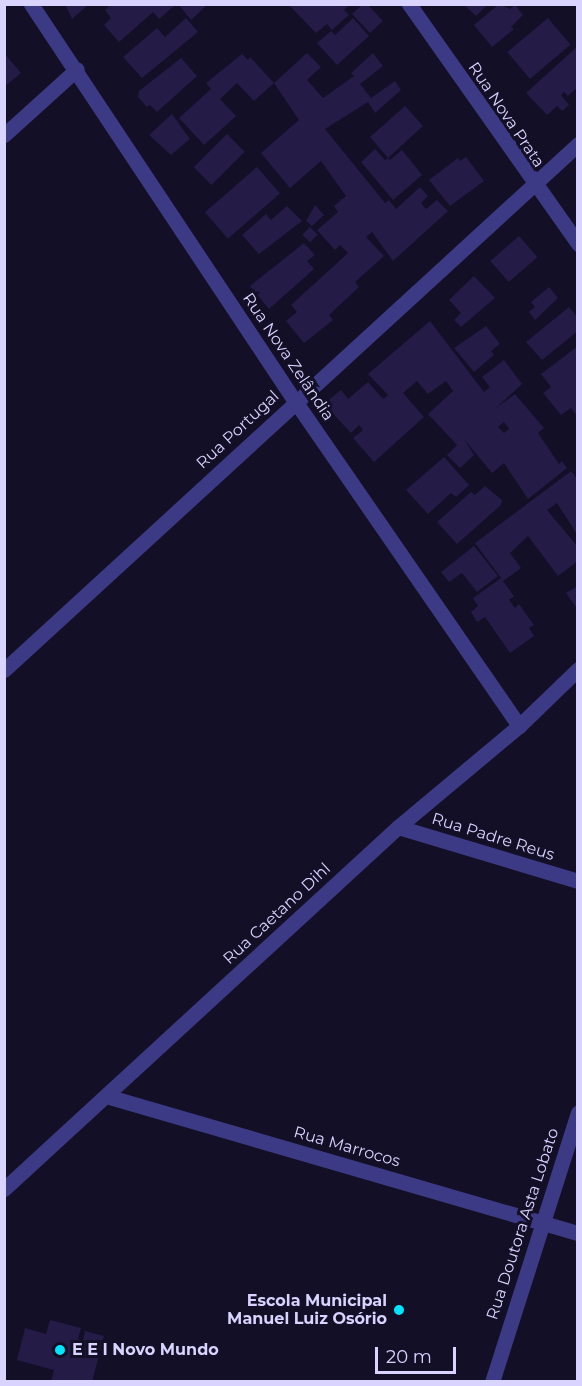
<!DOCTYPE html>
<html>
<head>
<meta charset="utf-8">
<style>
	body { margin:0 }
	#map { position:relative; width:582px; height:1386px; overflow:hidden; background:#130f26; font-family:Montserrat,sans-serif }
	div>[style] { position:absolute }
	.building>* { inset:0; background:#241b47; transform-origin:0 0 }
	.minor>* { height:15px; margin:-7.5px; padding:0 7.5px; transform-origin:7.5px; border-radius:7.5px; background:#3d3a85 }
	.dots>* { width:16px; height:16px; translate:-50% -50%; box-sizing:border-box; border:3px solid #130f26; border-radius:50% }
	span { translate:-50% -50%; white-space:nowrap; text-align:center; line-height:1.15; -webkit-text-stroke:6px #130f26; paint-order:stroke }
	.street-label { font-size:16px; color:#d9d4ff }
	.poi-label { font-size:16px; color:#d9d4ff; font-weight:700 }
	.right { translate:-100% -50%; text-align:right }
	.left { translate:0 -50%; text-align:left }
	.frame { position:absolute; inset:0; border:6px solid #d9d4ff; pointer-events:none }
	.scale { position:absolute; left:375px; top:1347px; width:81px; height:27px; box-sizing:border-box; border:3px solid #d9d4ff; border-top:0; padding-left:8px; font-size:18px; line-height:21px; white-space:nowrap; color:#d9d4ff; -webkit-text-stroke:4px #130f26; paint-order:stroke }
</style>
</head>
<body>
<div id="map">
	<div class="building">
		<i style="clip-path:polygon(65px 4px,89px 4px,72px 19px)"></i>
		<i style="clip-path:polygon(111px 4px,173px 4px,174px 6px,159px 19px,153px 12px,119px 42px,104px 25px,111px 18px,105px 10px)"></i>
		<i style="clip-path:polygon(178px 4px,202px 4px,205px 7px,191px 20px)"></i>
		<i style="clip-path:polygon(288px 4px,350px 4px,344px 10px,349px 15px,332px 30px,327px 24px,316px 33px)"></i>
		<i style="clip-path:polygon(463px 4px,488px 4px,476px 16px)"></i>
		<i style="clip-path:polygon(499px 4px,510px 9px,515px 5px,523px 15px,511px 27px,514px 29px,492px 47px,474px 25px)"></i>
		<i style="clip-path:polygon(362px 5px,368px 5px,383px 21px,370px 33px,352px 14px)"></i>
		<i style="clip-path:polygon(186px 18px,198px 32px,142px 78px,123px 57px,157px 28px,165px 37px)"></i>
		<i style="clip-path:polygon(353px 18px,369px 36px,337px 65px,317px 43px,331px 31px,335px 35px)"></i>
		<i style="left:548px;top:18px;width:35px;height:53px;rotate:50deg"></i>
		<i style="clip-path:polygon(578px 46px,578px 87px,568px 96px,564px 92px,561px 95px,569px 105px,562px 111px,557px 106px,547px 115px,526px 93px)"></i>
		<i style="clip-path:polygon(4px 53px,21px 73px,4px 87px)"></i>
		<i style="clip-path:polygon(307px 53px,321px 67px,307px 80px,323px 98px,354px 76px,351px 73px,373px 53px,383px 66px,360px 84px,371px 98px,395px 81px,401px 90px,375px 113px,368px 102px,325px 129px,385px 203px,389px 200px,396px 209px,420px 187px,428px 196px,421px 203px,426px 209px,437px 200px,448px 211px,393px 261px,372px 232px,366px 237px,384px 256px,355px 282px,359px 287px,329px 315px,333px 320px,304px 343px,286px 321px,297px 312px,291px 305px,348px 253px,340px 245px,335px 250px,317px 230px,338px 212px,334px 206px,346px 196px,321px 161px,290px 188px,261px 153px,299px 120px,274px 83px)"></i>
		<i style="clip-path:polygon(242px 54px,248px 60px,250px 57px,274px 83px,254px 101px,237px 83px,220px 99px,236px 116px,204px 145px,179px 118px,211px 89px,206px 83px)"></i>
		<i style="clip-path:polygon(181px 58px,197px 76px,157px 112px,150px 105px,147px 107px,138px 97px,139px 91px)"></i>
		<i style="clip-path:polygon(405px 106px,423px 126px,388px 158px,390px 160px,402px 150px,422px 175px,393px 200px,361px 162px,375px 149px,385px 160px,388px 158px,370px 137px)"></i>
		<i style="clip-path:polygon(172px 114px,190px 139px,171px 155px,149px 135px)"></i>
		<i style="left:227px;top:134px;width:25px;height:47px;rotate:45deg"></i>
		<i style="clip-path:polygon(466px 157px,484px 181px,450px 206px,429px 180px,458px 158px,460px 161px)"></i>
		<i style="left:257px;top:167px;width:35px;height:69px;rotate:49deg"></i>
		<i style="clip-path:polygon(315px 205px,324px 215px,312px 226px,306px 221px)"></i>
		<i style="clip-path:polygon(287px 206px,302px 221px,259px 254px,242px 235px,266px 214px,271px 220px)"></i>
		<i style="left:310px;top:227px;width:11px;height:11px;rotate:45deg"></i>
		<i style="left:519px;top:236px;width:28px;height:38px;rotate:49deg"></i>
		<i style="clip-path:polygon(304px 243px,315px 255px,307px 261px,314px 269px,269px 309px,250px 286px)"></i>
		<i style="clip-path:polygon(474px 276px,495px 298px,461px 327px,454px 320px,461px 313px,449px 300px)"></i>
		<i style="clip-path:polygon(549px 287px,558px 298px,535px 320px,529px 312px,535px 307px,531px 302px)"></i>
		<i style="clip-path:polygon(569px 307px,578px 318px,578px 331px,542px 360px,526px 342px)"></i>
		<i style="clip-path:polygon(evenodd,430px 321px,484px 392px,490px 387px,482px 377px,504px 360px,522px 384px,496px 408px,515px 394px,544px 428px,538px 433px,559px 464px,562px 461px,567px 468px,528px 499px,504px 463px,492px 473px,464px 439px,474px 455px,460px 468px,447px 455px,457px 445px,428px 414px,453px 391px,446px 381px,428px 394px,417px 381px,403px 393px,424px 417px,374px 462px,353px 438px,363px 430px,359px 425px,351px 433px,324px 404px,341px 390px,348px 399px,368px 382px,383px 399px,388px 395px,368px 374px,430px 321px,504px 422px,509px 429px,504px 433px,498px 427px,504px 422px)"></i>
		<i style="clip-path:polygon(486px 326px,500px 344px,491px 351px,494px 355px,474px 372px,454px 348px)"></i>
		<i style="clip-path:polygon(578px 346px,578px 417px,571px 408px,561px 415px,543px 393px,551px 387px,541px 374px)"></i>
		<i style="clip-path:polygon(444px 457px,469px 485px,456px 497px,451px 493px,428px 514px,406px 490px)"></i>
		<i style="clip-path:polygon(571px 471px,578px 480px,578px 536px,557px 503px,547px 510px,578px 547px,578px 561px,558px 576px,528px 536px,510px 553px,521px 568px,503px 581px,514px 596px,509px 600px,515px 608px,519px 604px,534px 625px,529px 628px,534px 636px,510px 653px,485px 617px,477px 622px,471px 612px,478px 606px,473px 598px,501px 578px,475px 543px)"></i>
		<i style="clip-path:polygon(485px 486px,502px 500px,501px 505px,457px 544px,437px 522px,471px 492px,475px 495px)"></i>
		<i style="clip-path:polygon(474px 546px,498px 576px,477px 592px,462px 573px,449px 582px,441px 572px)"></i>
		<i style="clip-path:polygon(578px 586px,578px 610px,566px 593px)"></i>
		<i style="clip-path:polygon(50px 1320px,81px 1328px,78px 1339px,83px 1341px,85px 1331px,104px 1336px,92px 1382px,51px 1382px,54px 1370px,17px 1360px,25px 1328px,46px 1334px)"></i>
	</div>
	<div class="minor">
		<i style="left:31px;top:4px;width:477px;rotate:56.4deg"></i>
		<i style="left:295px;top:401px;width:395px;rotate:55.4deg"></i>
		<i style="left:409px;top:4px;width:294px;rotate:54.8deg"></i>
		<i style="left:4px;top:135px;width:98px;rotate:-42.1deg"></i>
		<i style="left:4px;top:670px;width:779px;rotate:-42.5deg"></i>
		<i style="left:398px;top:827px;width:188px;rotate:16.7deg"></i>
		<i style="left:106px;top:1096px;width:491px;rotate:16.2deg"></i>
		<i style="left:4px;top:1189px;width:535px;rotate:-42.58deg"></i>
		<i style="left:398px;top:827px;width:158px;rotate:-39.9deg"></i>
		<i style="left:519px;top:726px;width:82px;rotate:-44deg"></i>
		<i style="left:492px;top:1382px;width:283px;rotate:-72.3deg"></i>
	</div>
	<div class="dots">
		<i style="left:399px;top:1310px;background:#00e5ff"></i>
		<i style="left:60px;top:1350px;background:#00e5ff"></i>
	</div>
	<div class="street-label">
		<span style="left:506px;top:115px;rotate:56deg">Rua Nova Prata</span>
		<span style="left:288px;top:357px;rotate:56deg">Rua Nova Zelândia</span>
		<span style="left:238px;top:430px;rotate:-43deg">Rua Portugal</span>
		<span style="left:493px;top:837px;rotate:17deg">Rua Padre Reus</span>
		<span style="left:277px;top:914px;rotate:-43deg">Rua Caetano Dihl</span>
		<span style="left:347px;top:1147px;rotate:16deg">Rua Marrocos</span>
		<span style="left:523px;top:1224px;rotate:-72deg">Rua Doutora Asta Lobato</span>
	</div>
	<div class="poi-label">
		<span class="right" style="left:387px;top:1310px">Escola Municipal<br>Manuel Luiz Osório</span>
		<span class="left" style="left:72px;top:1350px">E E I Novo Mundo</span>
	</div>
	<div class="frame"></div>
	<div class="scale">20 m</div>
</div>
</body>
</html>
